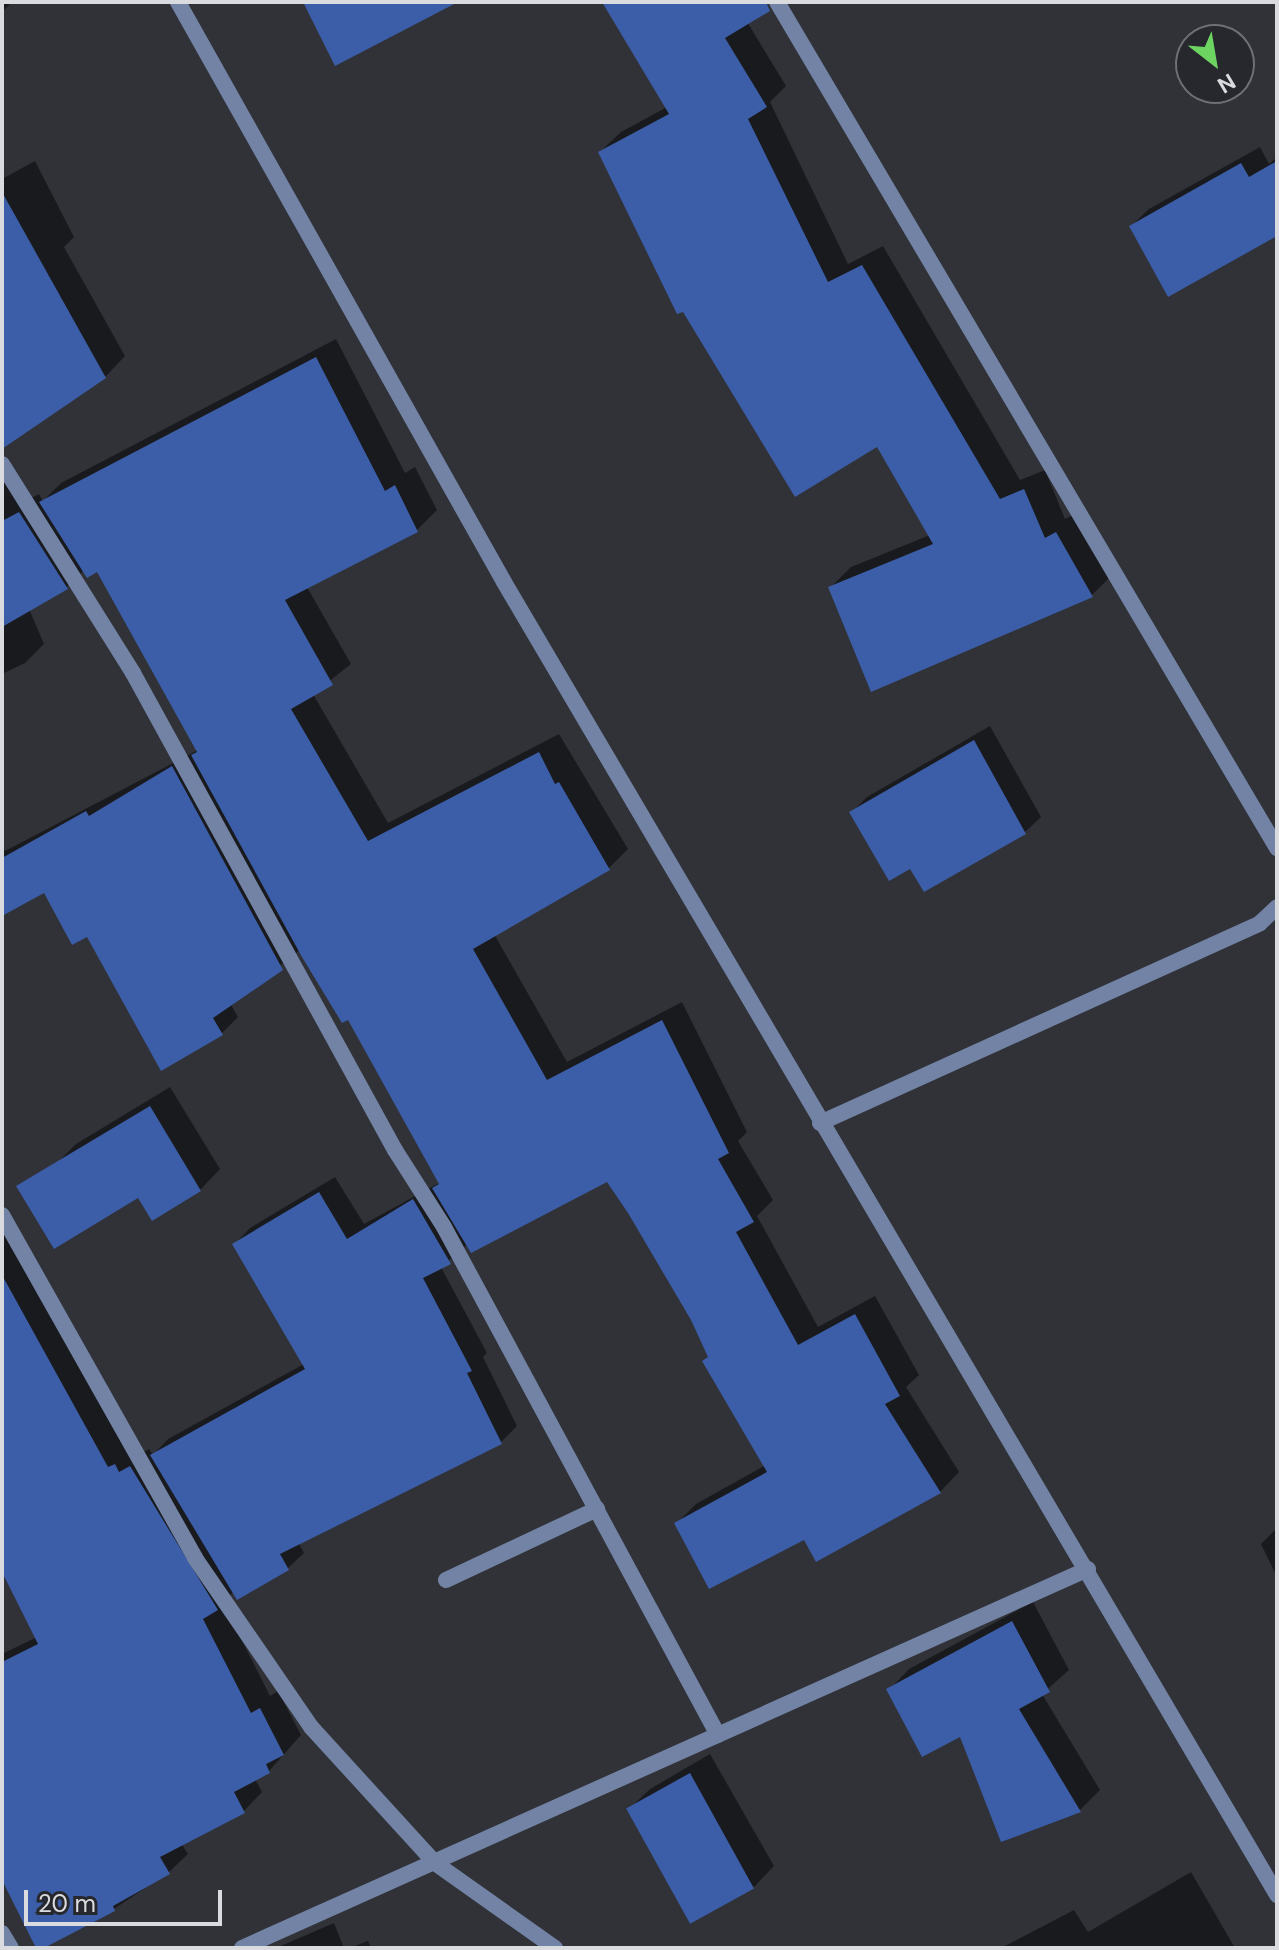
<!DOCTYPE html>
<html>
<head>
<meta charset="utf-8">
<style>
	body { margin:0 }
	#map { position:relative; width:1279px; height:1950px; overflow:hidden; background:#303237; font-family:"DM Sans",sans-serif }
	div>[style] { position:absolute }
	.shadow>* { inset:0; background:#0007 }
	.building>* { inset:0; background:#3c5ea8; transform-origin:0 0 }
	.minor>* { height:16px; margin:-8px; padding:0 8px; transform-origin:8px; border-radius:8px; background:#7283a5 }
	span { translate:-50% -50%; white-space:nowrap; text-align:center; line-height:1.15; -webkit-text-stroke:8px #26282d; paint-order:stroke }
	.frame { position:absolute; inset:0; border:4px solid #dadbde; pointer-events:none }
	.north { position:absolute; left:1175px; top:24px; width:80px; height:80px; box-sizing:border-box; background:#26282d; border:2px solid #6e7074; border-radius:50%; rotate:149deg; font-size:22px; font-weight:700; line-height:32px; text-align:center; color:#dadbde }
	.north::after { content:''; display:block; margin:auto; width:28px; height:36px; background:#6dd361; clip-path:polygon(50% 0,100% 100%,50% 72%,0 100%) }
	.scale { position:absolute; left:24px; top:1890px; width:198px; height:36px; box-sizing:border-box; border:4px solid #dadbde; border-top:0; padding-left:10px; font-size:24px; line-height:28px; white-space:nowrap; color:#dadbde; -webkit-text-stroke:6px #26282d; paint-order:stroke }
</style>
</head>
<body>
<div id="map">
	<div class="shadow">
		<i style="clip-path:polygon(2px 2px,12px 2px,2px 12px)"></i>
		<i style="clip-path:polygon(604px 2px,755px 2px,746px 20px,786px 86px,770px 102px,848px 264px,883px 246px,1020px 480px,1045px 470px,1065px 519px,1077px 513px,1112px 575px,1092px 595px,872px 689px,831px 587px,851px 567px,930px 535px,878px 445px,600px 152px,621px 132px,667px 107px)"></i>
		<i style="clip-path:polygon(1260px 147px,1269px 164px,1277px 157px,1277px 231px,1131px 226px,1149px 209px)"></i>
		<i style="clip-path:polygon(35px 161px,74px 237px,64px 247px,125px 356px,105px 377px,2px 416px,2px 179px)"></i>
		<i style="clip-path:polygon(336px 339px,405px 473px,415px 467px,437px 510px,417px 530px,307px 587px,351px 664px,313px 694px,388px 823px,559px 734px,628px 849px,609px 868px,494px 934px,567px 1062px,682px 1002px,747px 1132px,738px 1141px,773px 1200px,757px 1216px,818px 1327px,875px 1296px,919px 1375px,906px 1387px,959px 1472px,940px 1492px,805px 1538px,677px 1523px,696px 1504px,766px 1465px,693px 1319px,608px 1180px,468px 1244px,441px 1267px,487px 1353px,483px 1357px,517px 1426px,501px 1442px,298px 1542px,304px 1553px,287px 1569px,234px 1591px,223px 1603px,270px 1696px,278px 1691px,301px 1735px,269px 1771px,255px 1779px,262px 1792px,244px 1811px,181px 1843px,188px 1854px,169px 1872px,114px 1909px,38px 1948px,2px 1875px,2px 1654px,37px 1637px,2px 1568px,2px 1203px,138px 1455px,149px 1449px,153px 1455px,168px 1439px,304px 1364px,234px 1245px,250px 1228px,335px 1177px,364px 1224px,441px 1182px,349px 1017px,300px 950px,230px 1003px,238px 1017px,222px 1033px,88px 934px,45px 890px,2px 914px,2px 844px,5px 851px,198px 750px,97px 570px,84px 570px,66px 588px,29px 609px,44px 644px,25px 663px,2px 674px,2px 460px,26px 501px,39px 494px,43px 501px,61px 483px)"></i>
		<i style="clip-path:polygon(990px 726px,1041px 817px,1025px 832px,925px 889px,911px 866px,852px 812px,867px 797px)"></i>
		<i style="clip-path:polygon(170px 1087px,220px 1169px,200px 1190px,139px 1195px,56px 1164px,76px 1144px)"></i>
		<i style="clip-path:polygon(1277px 1528px,1277px 1577px,1261px 1544px)"></i>
		<i style="clip-path:polygon(1033px 1602px,1069px 1670px,1042px 1694px,1100px 1790px,1080px 1810px,889px 1690px,909px 1669px)"></i>
		<i style="clip-path:polygon(710px 1754px,774px 1866px,754px 1887px,629px 1809px,650px 1789px)"></i>
		<i style="clip-path:polygon(1191px 1872px,1235px 1948px,1001px 1948px,1074px 1910px,1088px 1932px)"></i>
		<i style="clip-path:polygon(334px 1923px,344px 1948px,276px 1948px)"></i>
		<i style="clip-path:polygon(368px 1941px,371px 1948px,349px 1948px)"></i>
	</div>
	<div class="building">
		<i style="clip-path:polygon(303px 2px,458px 2px,335px 66px)"></i>
		<i style="clip-path:polygon(602px 2px,766px 2px,770px 11px,725px 38px,767px 107px,748px 119px,828px 282px,862px 265px,1000px 499px,1024px 489px,1045px 538px,1056px 532px,1093px 597px,871px 692px,828px 587px,933px 544px,877px 447px,795px 497px,683px 312px,677px 314px,598px 152px,669px 114px)"></i>
		<i style="clip-path:polygon(1277px 161px,1277px 236px,1168px 297px,1129px 226px,1241px 163px,1249px 177px)"></i>
		<i style="clip-path:polygon(2px 192px,106px 378px,2px 449px)"></i>
		<i style="clip-path:polygon(316px 357px,385px 491px,395px 485px,418px 532px,285px 600px,333px 685px,291px 709px,368px 841px,539px 752px,555px 784px,559px 782px,610px 870px,473px 949px,547px 1080px,662px 1020px,729px 1153px,718px 1159px,754px 1222px,736px 1232px,798px 1345px,855px 1314px,900px 1396px,885px 1404px,941px 1493px,816px 1562px,804px 1540px,709px 1589px,674px 1523px,767px 1472px,702px 1361px,708px 1357px,691px 1320px,628px 1213px,607px 1182px,471px 1253px,432px 1188px,439px 1184px,348px 1020px,342px 1023px,302px 957px,191px 755px,197px 752px,97px 572px,87px 578px,39px 502px)"></i>
		<i style="clip-path:polygon(19px 512px,68px 589px,2px 627px,2px 521px)"></i>
		<i style="clip-path:polygon(974px 740px,1026px 834px,924px 892px,910px 869px,889px 881px,849px 812px)"></i>
		<i style="clip-path:polygon(172px 766px,283px 970px,213px 1018px,223px 1035px,161px 1071px,87px 937px,72px 945px,44px 893px,2px 916px,2px 858px,86px 811px,89px 816px)"></i>
		<i style="clip-path:polygon(150px 1106px,201px 1191px,152px 1221px,138px 1198px,54px 1249px,16px 1186px)"></i>
		<i style="clip-path:polygon(319px 1192px,347px 1239px,413px 1199px,451px 1264px,423px 1278px,472px 1371px,467px 1373px,502px 1444px,280px 1554px,289px 1570px,237px 1600px,150px 1455px,305px 1369px,232px 1244px)"></i>
		<i style="clip-path:polygon(2px 1275px,108px 1467px,115px 1464px,119px 1472px,130px 1466px,218px 1610px,203px 1619px,251px 1713px,260px 1708px,284px 1755px,266px 1764px,270px 1773px,234px 1792px,245px 1813px,160px 1857px,170px 1874px,113px 1906px,115px 1911px,44px 1948px,36px 1948px,2px 1880px,2px 1662px,38px 1644px,2px 1572px)"></i>
		<i style="clip-path:polygon(1012px 1621px,1050px 1692px,1019px 1709px,1081px 1812px,1001px 1842px,960px 1737px,922px 1757px,886px 1689px)"></i>
		<i style="left:690px;top:1773px;width:132px;height:73px;rotate:61deg"></i>
	</div>
	<div class="minor">
		<i style="left:178px;top:2px;width:665px;rotate:60.66deg"></i>
		<i style="left:504px;top:582px;width:1524px;rotate:59.51deg"></i>
		<i style="left:777px;top:2px;width:983px;rotate:59.42deg"></i>
		<i style="left:2px;top:464px;width:247px;rotate:57.9deg"></i>
		<i style="left:133px;top:673px;width:544px;rotate:61.22deg"></i>
		<i style="left:395px;top:1150px;width:91px;rotate:57.5deg"></i>
		<i style="left:444px;top:1227px;width:577px;rotate:61.66deg"></i>
		<i style="left:820px;top:1123px;width:483px;rotate:-24.4deg"></i>
		<i style="left:1260px;top:923px;width:23px;rotate:-43deg"></i>
		<i style="left:2px;top:1215px;width:394px;rotate:60.6deg"></i>
		<i style="left:195px;top:1558px;width:205px;rotate:55.5deg"></i>
		<i style="left:311px;top:1727px;width:184px;rotate:47.6deg"></i>
		<i style="left:435px;top:1863px;width:147px;rotate:35.3deg"></i>
		<i style="left:446px;top:1580px;width:167px;rotate:-25.2deg"></i>
		<i style="left:2px;top:1933px;width:17px;rotate:59deg"></i>
		<i style="left:242px;top:1948px;width:927px;rotate:-24.13deg"></i>
	</div>
	<div class="frame"></div>
	<div class="north">N</div>
	<div class="scale">20 m</div>
</div>
</body>
</html>
